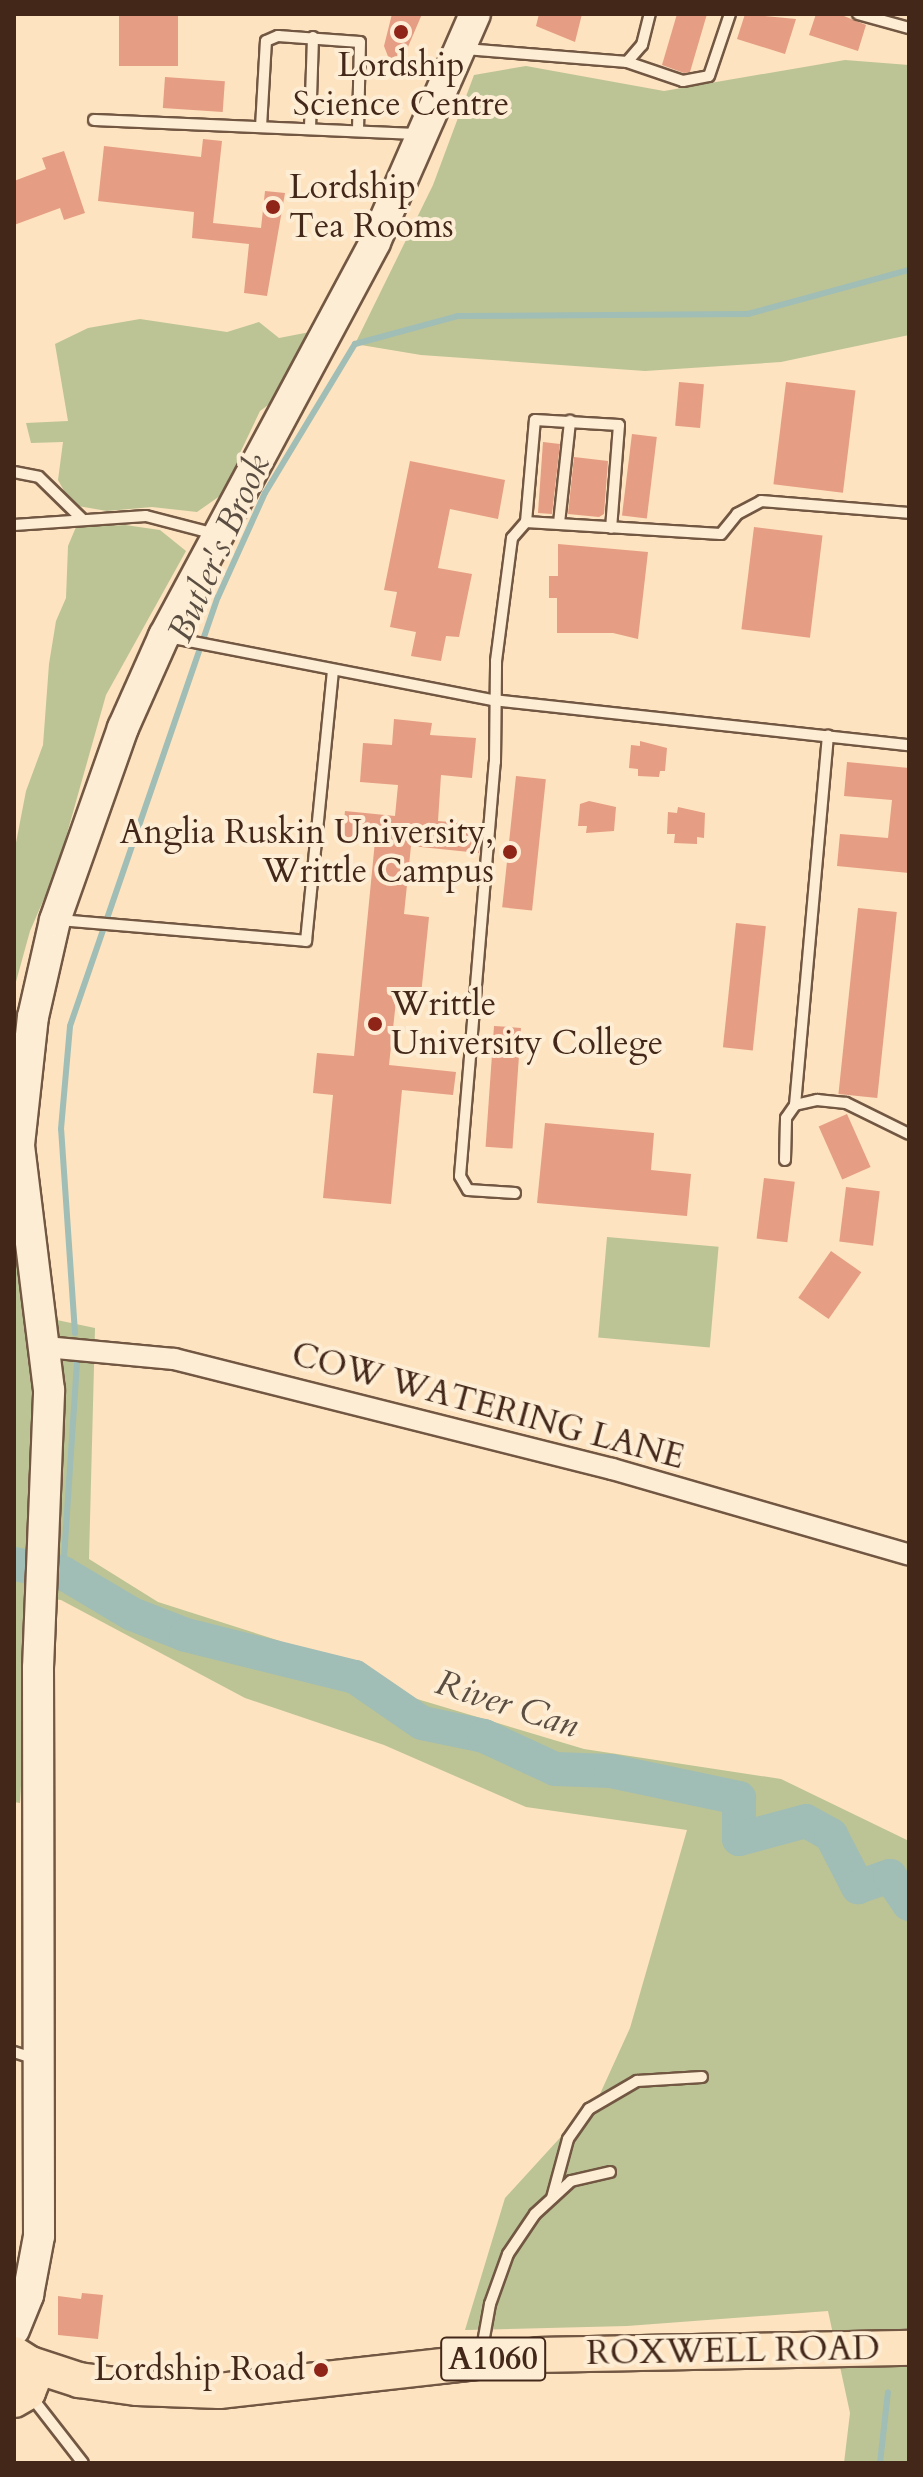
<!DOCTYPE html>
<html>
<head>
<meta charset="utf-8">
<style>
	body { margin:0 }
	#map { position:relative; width:923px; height:2477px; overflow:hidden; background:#fde3bf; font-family:Cardo,serif }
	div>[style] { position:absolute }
	.green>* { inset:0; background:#bcc495; transform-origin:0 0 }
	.stream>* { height:6px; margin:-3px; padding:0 3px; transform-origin:3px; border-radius:3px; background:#a0bdb6 }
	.river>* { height:34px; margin:-17px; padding:0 17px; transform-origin:17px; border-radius:17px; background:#a0bdb6 }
	.building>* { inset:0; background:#e59d84; transform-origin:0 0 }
	.roads { filter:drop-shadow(2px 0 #725743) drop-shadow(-2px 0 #725743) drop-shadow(0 2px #725743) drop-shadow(0 -2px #725743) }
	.lane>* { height:10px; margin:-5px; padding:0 5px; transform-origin:5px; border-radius:5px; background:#feedd5 }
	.street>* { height:20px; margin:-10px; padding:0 10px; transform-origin:10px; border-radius:10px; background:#feedd5 }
	.secondary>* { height:30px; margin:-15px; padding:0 15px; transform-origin:15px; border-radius:15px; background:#feedd5 }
	.primary>* { height:34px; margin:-17px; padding:0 17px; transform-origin:17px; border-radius:17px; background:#fde3bf }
	.dots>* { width:22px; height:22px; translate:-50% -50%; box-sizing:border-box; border:4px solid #feedd5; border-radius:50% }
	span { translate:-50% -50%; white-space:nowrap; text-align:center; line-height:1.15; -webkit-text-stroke:8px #feedd5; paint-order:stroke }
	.shield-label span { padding:2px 6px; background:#feedd5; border:2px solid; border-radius:6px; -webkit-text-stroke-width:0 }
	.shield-label { font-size:32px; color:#43281a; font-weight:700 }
	.poi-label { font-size:34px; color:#43281a }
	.left { translate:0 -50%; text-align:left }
	.right { translate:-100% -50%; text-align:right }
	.street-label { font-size:34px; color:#43281a }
	.water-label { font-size:36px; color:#5a4d41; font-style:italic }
	.frame { position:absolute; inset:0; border:16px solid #43281a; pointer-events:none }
</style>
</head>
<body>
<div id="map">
	<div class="green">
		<i style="clip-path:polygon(845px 60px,909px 65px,909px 335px,781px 362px,645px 371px,421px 355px,355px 344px,433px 185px,474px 75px,526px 66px,664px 91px)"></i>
		<i style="clip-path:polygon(140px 319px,227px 332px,259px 322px,279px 338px,310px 332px,279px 397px,260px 411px,239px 455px,234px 486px,197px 512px,152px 507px,107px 511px,72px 505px,58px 480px,63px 442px,31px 443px,26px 423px,68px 421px,55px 344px,88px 328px)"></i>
		<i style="clip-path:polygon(125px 525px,160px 530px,186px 551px,106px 695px,57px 869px,30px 931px,14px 989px,14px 853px,26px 791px,43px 745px,49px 664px,56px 621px,66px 598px,68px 546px,76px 527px)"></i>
		<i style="clip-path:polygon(14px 1200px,33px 1315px,95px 1328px,89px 1559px,158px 1602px,280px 1641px,407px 1696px,584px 1749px,781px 1779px,909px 1841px,909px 2463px,844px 2463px,850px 2413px,828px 2311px,627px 2326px,465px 2330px,505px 2198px,600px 2094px,630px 2028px,687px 1830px,526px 1807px,384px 1745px,245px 1698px,61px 1600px,32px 1596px,20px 1803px,14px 1802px)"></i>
		<i style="left:607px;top:1237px;width:112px;height:101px;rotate:5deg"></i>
	</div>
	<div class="stream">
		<i style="left:75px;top:1333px;width:204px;rotate:-93.9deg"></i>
		<i style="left:61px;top:1129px;width:103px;rotate:-85deg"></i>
		<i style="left:70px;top:1026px;width:454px;rotate:-71deg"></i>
		<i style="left:218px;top:597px;width:114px;rotate:-65.7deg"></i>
		<i style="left:265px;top:493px;width:174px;rotate:-58.9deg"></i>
		<i style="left:355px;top:344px;width:107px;rotate:-15.2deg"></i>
		<i style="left:458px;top:316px;width:290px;rotate:-0.4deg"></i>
		<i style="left:748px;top:314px;width:167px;rotate:-15.3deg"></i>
		<i style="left:63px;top:1573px;width:211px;rotate:-86.2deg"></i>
		<i style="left:880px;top:2463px;width:71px;rotate:-83.6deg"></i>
	</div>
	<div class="river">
		<i style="left:14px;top:1564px;width:50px;rotate:10.4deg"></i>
		<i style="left:63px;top:1573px;width:80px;rotate:30.7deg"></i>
		<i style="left:132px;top:1614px;width:58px;rotate:21.3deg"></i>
		<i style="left:186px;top:1635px;width:174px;rotate:14deg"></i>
		<i style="left:355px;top:1677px;width:81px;rotate:34.5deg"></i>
		<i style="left:422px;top:1723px;width:63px;rotate:11.8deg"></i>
		<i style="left:484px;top:1736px;width:78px;rotate:24.9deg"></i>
		<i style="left:555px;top:1769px;width:56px;rotate:2deg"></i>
		<i style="left:611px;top:1771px;width:131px;rotate:11.9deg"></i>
		<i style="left:739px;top:1798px;width:41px;rotate:90deg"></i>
		<i style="left:739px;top:1839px;width:69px;rotate:-15deg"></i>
		<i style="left:806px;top:1821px;width:29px;rotate:29deg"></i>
		<i style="left:831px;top:1835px;width:59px;rotate:62.6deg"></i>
		<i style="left:858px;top:1887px;width:34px;rotate:-19deg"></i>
		<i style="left:890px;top:1876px;width:34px;rotate:56deg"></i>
	</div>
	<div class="building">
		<i style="left:119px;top:14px;width:59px;height:52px"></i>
		<i style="clip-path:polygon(392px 14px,422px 14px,402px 61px,389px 59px,384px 46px)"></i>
		<i style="clip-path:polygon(539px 14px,582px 14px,575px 42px,536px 26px)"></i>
		<i style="clip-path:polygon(677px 14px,707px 14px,690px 72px,684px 73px,662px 65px)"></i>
		<i style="clip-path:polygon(745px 14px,796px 19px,785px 54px,737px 39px)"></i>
		<i style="clip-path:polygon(816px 14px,839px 14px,866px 25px,858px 51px,809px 35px)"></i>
		<i style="left:165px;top:77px;width:60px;height:31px;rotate:4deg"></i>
		<i style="clip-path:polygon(203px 139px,222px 141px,213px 223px,261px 228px,265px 191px,285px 193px,267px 296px,244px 293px,249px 244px,192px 238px,194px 212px,98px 201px,104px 146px,201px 157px)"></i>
		<i style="clip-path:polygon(64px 151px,85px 213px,64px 220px,60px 208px,14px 225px,14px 181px,46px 169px,42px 158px)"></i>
		<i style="left:679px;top:382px;width:25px;height:44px;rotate:5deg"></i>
		<i style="left:786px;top:382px;width:70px;height:103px;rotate:7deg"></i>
		<i style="left:632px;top:434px;width:25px;height:82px;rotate:7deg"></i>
		<i style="clip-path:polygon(543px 442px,560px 444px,552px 514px,538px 513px)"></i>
		<i style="clip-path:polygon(574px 457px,608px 461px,604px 514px,599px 517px,568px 514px)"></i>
		<i style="clip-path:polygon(410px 461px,505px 480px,498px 519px,450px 509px,438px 568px,472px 574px,459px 637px,446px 636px,441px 661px,411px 656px,416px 632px,390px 627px,397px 592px,384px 590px)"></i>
		<i style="left:754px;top:527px;width:69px;height:103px;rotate:7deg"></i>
		<i style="clip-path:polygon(558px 544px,648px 552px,638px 639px,613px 633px,557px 633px,557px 598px,549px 598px,549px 576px,558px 576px)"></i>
		<i style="clip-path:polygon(394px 719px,432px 723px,430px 735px,476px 738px,472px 778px,441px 775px,438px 821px,482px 825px,479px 853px,411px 846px,404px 914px,429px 917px,421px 995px,397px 992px,389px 1065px,456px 1072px,453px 1095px,402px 1090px,391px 1204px,323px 1198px,333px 1095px,313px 1093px,317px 1053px,354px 1056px,375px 841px,342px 838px,345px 811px,395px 816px,398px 785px,360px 782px,363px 743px,392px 745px)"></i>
		<i style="clip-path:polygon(640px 741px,667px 748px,665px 771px,660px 771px,659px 777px,638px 776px,638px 769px,629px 768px,631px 745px,640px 746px)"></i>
		<i style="clip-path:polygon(847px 762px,909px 768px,909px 873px,837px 866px,840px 834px,888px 838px,892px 800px,844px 796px)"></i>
		<i style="left:516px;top:776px;width:30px;height:132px;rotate:6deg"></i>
		<i style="clip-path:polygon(589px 801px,616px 807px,614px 831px,586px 833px,587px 826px,578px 826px,580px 804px)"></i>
		<i style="clip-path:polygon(678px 807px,705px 813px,704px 838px,697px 837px,697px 844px,674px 843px,675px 834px,667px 834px,668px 812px,677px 813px)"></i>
		<i style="left:858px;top:908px;width:39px;height:187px;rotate:6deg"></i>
		<i style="left:736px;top:923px;width:30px;height:125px;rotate:6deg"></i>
		<i style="left:494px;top:1026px;width:27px;height:121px;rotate:4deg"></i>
		<i style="left:847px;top:1114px;width:58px;height:31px;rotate:66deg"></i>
		<i style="clip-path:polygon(545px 1123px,654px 1133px,651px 1170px,691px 1174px,687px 1216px,537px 1203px)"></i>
		<i style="left:764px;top:1178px;width:31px;height:61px;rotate:7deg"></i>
		<i style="left:846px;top:1187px;width:34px;height:55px;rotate:7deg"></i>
		<i style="left:831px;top:1251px;width:37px;height:57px;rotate:35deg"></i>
		<i style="clip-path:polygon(82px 2293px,103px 2295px,98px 2339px,58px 2335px,58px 2296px,81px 2299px)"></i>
	</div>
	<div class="roads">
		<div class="lane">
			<i style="left:858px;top:14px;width:53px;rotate:15.4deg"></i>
			<i style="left:465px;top:49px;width:163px;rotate:4.6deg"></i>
			<i style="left:627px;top:62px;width:23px;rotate:-49deg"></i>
			<i style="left:642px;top:45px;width:32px;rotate:-76deg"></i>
			<i style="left:627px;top:62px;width:59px;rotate:18.7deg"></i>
			<i style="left:683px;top:81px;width:26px;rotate:-11deg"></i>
			<i style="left:709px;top:76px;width:65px;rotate:-71.3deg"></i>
			<i style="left:94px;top:120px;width:323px;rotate:2.5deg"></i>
			<i style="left:261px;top:127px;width:86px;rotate:-86.7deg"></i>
			<i style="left:266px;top:41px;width:13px;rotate:-23deg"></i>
			<i style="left:278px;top:36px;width:82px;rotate:4.2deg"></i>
			<i style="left:360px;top:42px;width:88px;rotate:91.3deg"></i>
			<i style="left:310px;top:128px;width:91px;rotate:-88.1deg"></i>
			<i style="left:14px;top:472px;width:25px;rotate:11deg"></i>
			<i style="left:39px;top:477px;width:60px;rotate:44.3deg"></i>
			<i style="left:526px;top:522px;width:195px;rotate:3.5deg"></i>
			<i style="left:721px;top:534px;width:26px;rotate:-51deg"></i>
			<i style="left:737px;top:514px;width:27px;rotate:-28deg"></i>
			<i style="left:761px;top:501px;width:148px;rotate:4.6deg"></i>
			<i style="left:559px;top:523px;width:103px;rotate:-83.8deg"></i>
			<i style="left:14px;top:525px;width:132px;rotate:-3.9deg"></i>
			<i style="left:146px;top:516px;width:71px;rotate:14.6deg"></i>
			<i style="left:168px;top:637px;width:331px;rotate:11deg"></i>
			<i style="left:493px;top:700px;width:418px;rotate:6.2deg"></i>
			<i style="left:58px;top:920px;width:249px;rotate:4.8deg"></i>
			<i style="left:306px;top:941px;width:270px;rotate:-84.3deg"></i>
			<i style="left:795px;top:1105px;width:371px;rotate:-84.9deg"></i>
			<i style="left:785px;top:1160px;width:42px;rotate:-88.6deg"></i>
			<i style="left:786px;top:1118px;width:16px;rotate:-55deg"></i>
			<i style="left:795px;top:1105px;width:23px;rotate:-13deg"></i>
			<i style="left:817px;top:1100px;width:29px;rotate:6deg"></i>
			<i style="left:846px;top:1103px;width:70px;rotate:26.2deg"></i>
			<i style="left:515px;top:1193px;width:47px;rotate:-176.3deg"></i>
			<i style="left:468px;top:1190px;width:16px;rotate:-120deg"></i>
			<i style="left:460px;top:1176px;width:415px;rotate:-85.2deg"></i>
			<i style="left:495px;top:762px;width:101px;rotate:-89.4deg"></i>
			<i style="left:496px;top:661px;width:124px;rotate:-82.6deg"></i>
			<i style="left:512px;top:538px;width:21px;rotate:-49deg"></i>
			<i style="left:526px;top:522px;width:102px;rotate:-85deg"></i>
			<i style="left:535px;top:420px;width:84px;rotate:3.4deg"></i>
			<i style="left:619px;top:425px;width:103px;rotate:94.4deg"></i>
			<i style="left:14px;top:2052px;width:22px;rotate:18deg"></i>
			<i style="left:552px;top:2198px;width:61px;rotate:-74.8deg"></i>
			<i style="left:568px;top:2139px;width:37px;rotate:-55deg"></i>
			<i style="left:589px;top:2109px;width:56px;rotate:-30.3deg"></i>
			<i style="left:637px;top:2081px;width:65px;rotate:-3.5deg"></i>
			<i style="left:481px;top:2354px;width:51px;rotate:-79.8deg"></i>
			<i style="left:490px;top:2304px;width:53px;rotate:-70.2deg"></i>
			<i style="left:508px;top:2254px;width:48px;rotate:-56deg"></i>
			<i style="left:535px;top:2214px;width:49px;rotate:-42.5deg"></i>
			<i style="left:571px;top:2181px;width:40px;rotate:-13deg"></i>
			<i style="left:30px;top:2395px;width:86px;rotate:52.1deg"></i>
		</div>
		<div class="street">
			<i style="left:45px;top:1347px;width:130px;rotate:5.3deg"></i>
			<i style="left:174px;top:1359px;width:452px;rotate:14.1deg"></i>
			<i style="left:612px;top:1469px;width:309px;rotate:16.1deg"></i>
		</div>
		<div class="secondary">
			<i style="left:14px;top:2330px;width:38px;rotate:-68deg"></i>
			<i style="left:28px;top:2295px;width:60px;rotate:-79.4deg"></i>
			<i style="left:39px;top:2236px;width:568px;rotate:-90.1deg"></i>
			<i style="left:38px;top:1668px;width:278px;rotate:-87.7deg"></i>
			<i style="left:49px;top:1390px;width:247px;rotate:-97deg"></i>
			<i style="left:19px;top:1145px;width:129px;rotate:-83.8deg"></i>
			<i style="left:33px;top:1017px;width:99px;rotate:-77.2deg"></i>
			<i style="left:55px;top:920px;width:204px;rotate:-70.5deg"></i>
			<i style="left:123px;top:728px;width:101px;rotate:-66deg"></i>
			<i style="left:164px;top:636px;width:447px;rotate:-61.8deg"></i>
			<i style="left:375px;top:242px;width:249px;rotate:-66.3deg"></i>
		</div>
		<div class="primary">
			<i style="left:14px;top:2354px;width:19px;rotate:32deg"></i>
			<i style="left:30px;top:2364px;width:14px;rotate:73deg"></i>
			<i style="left:34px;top:2377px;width:16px;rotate:112deg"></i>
			<i style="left:28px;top:2392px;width:16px;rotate:150deg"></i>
			<i style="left:30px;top:2364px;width:52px;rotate:18.1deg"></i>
			<i style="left:79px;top:2380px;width:59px;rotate:7.9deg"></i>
			<i style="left:137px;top:2388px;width:82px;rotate:2.1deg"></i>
			<i style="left:219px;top:2391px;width:324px;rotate:-6.4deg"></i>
			<i style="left:541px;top:2355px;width:368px;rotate:-1.1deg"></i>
		</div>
	</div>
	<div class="dots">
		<i style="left:401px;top:32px;background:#8f2418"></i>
		<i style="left:273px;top:207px;background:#8f2418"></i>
		<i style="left:510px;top:852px;background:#8f2418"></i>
		<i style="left:375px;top:1024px;background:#8f2418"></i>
		<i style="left:321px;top:2370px;background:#8f2418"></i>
	</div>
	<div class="shield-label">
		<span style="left:493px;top:2359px">A1060</span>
	</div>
	<div class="poi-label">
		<span style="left:401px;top:85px">Lordship<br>Science Centre</span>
		<span class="left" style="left:289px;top:207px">Lordship<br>Tea Rooms</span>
		<span class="right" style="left:494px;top:852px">Anglia Ruskin University,<br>Writtle Campus</span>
		<span class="left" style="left:391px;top:1024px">Writtle<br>University College</span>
		<span class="right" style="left:305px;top:2370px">Lordship Road</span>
	</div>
	<div class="street-label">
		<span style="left:488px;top:1406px;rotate:15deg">COW WATERING LANE</span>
		<span style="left:733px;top:2351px;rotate:-1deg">ROXWELL ROAD</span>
	</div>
	<div class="water-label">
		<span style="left:219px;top:548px;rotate:-66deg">Butler's Brook</span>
		<span style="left:507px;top:1704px;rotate:18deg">River Can</span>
	</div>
	<div class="frame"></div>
</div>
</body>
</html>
